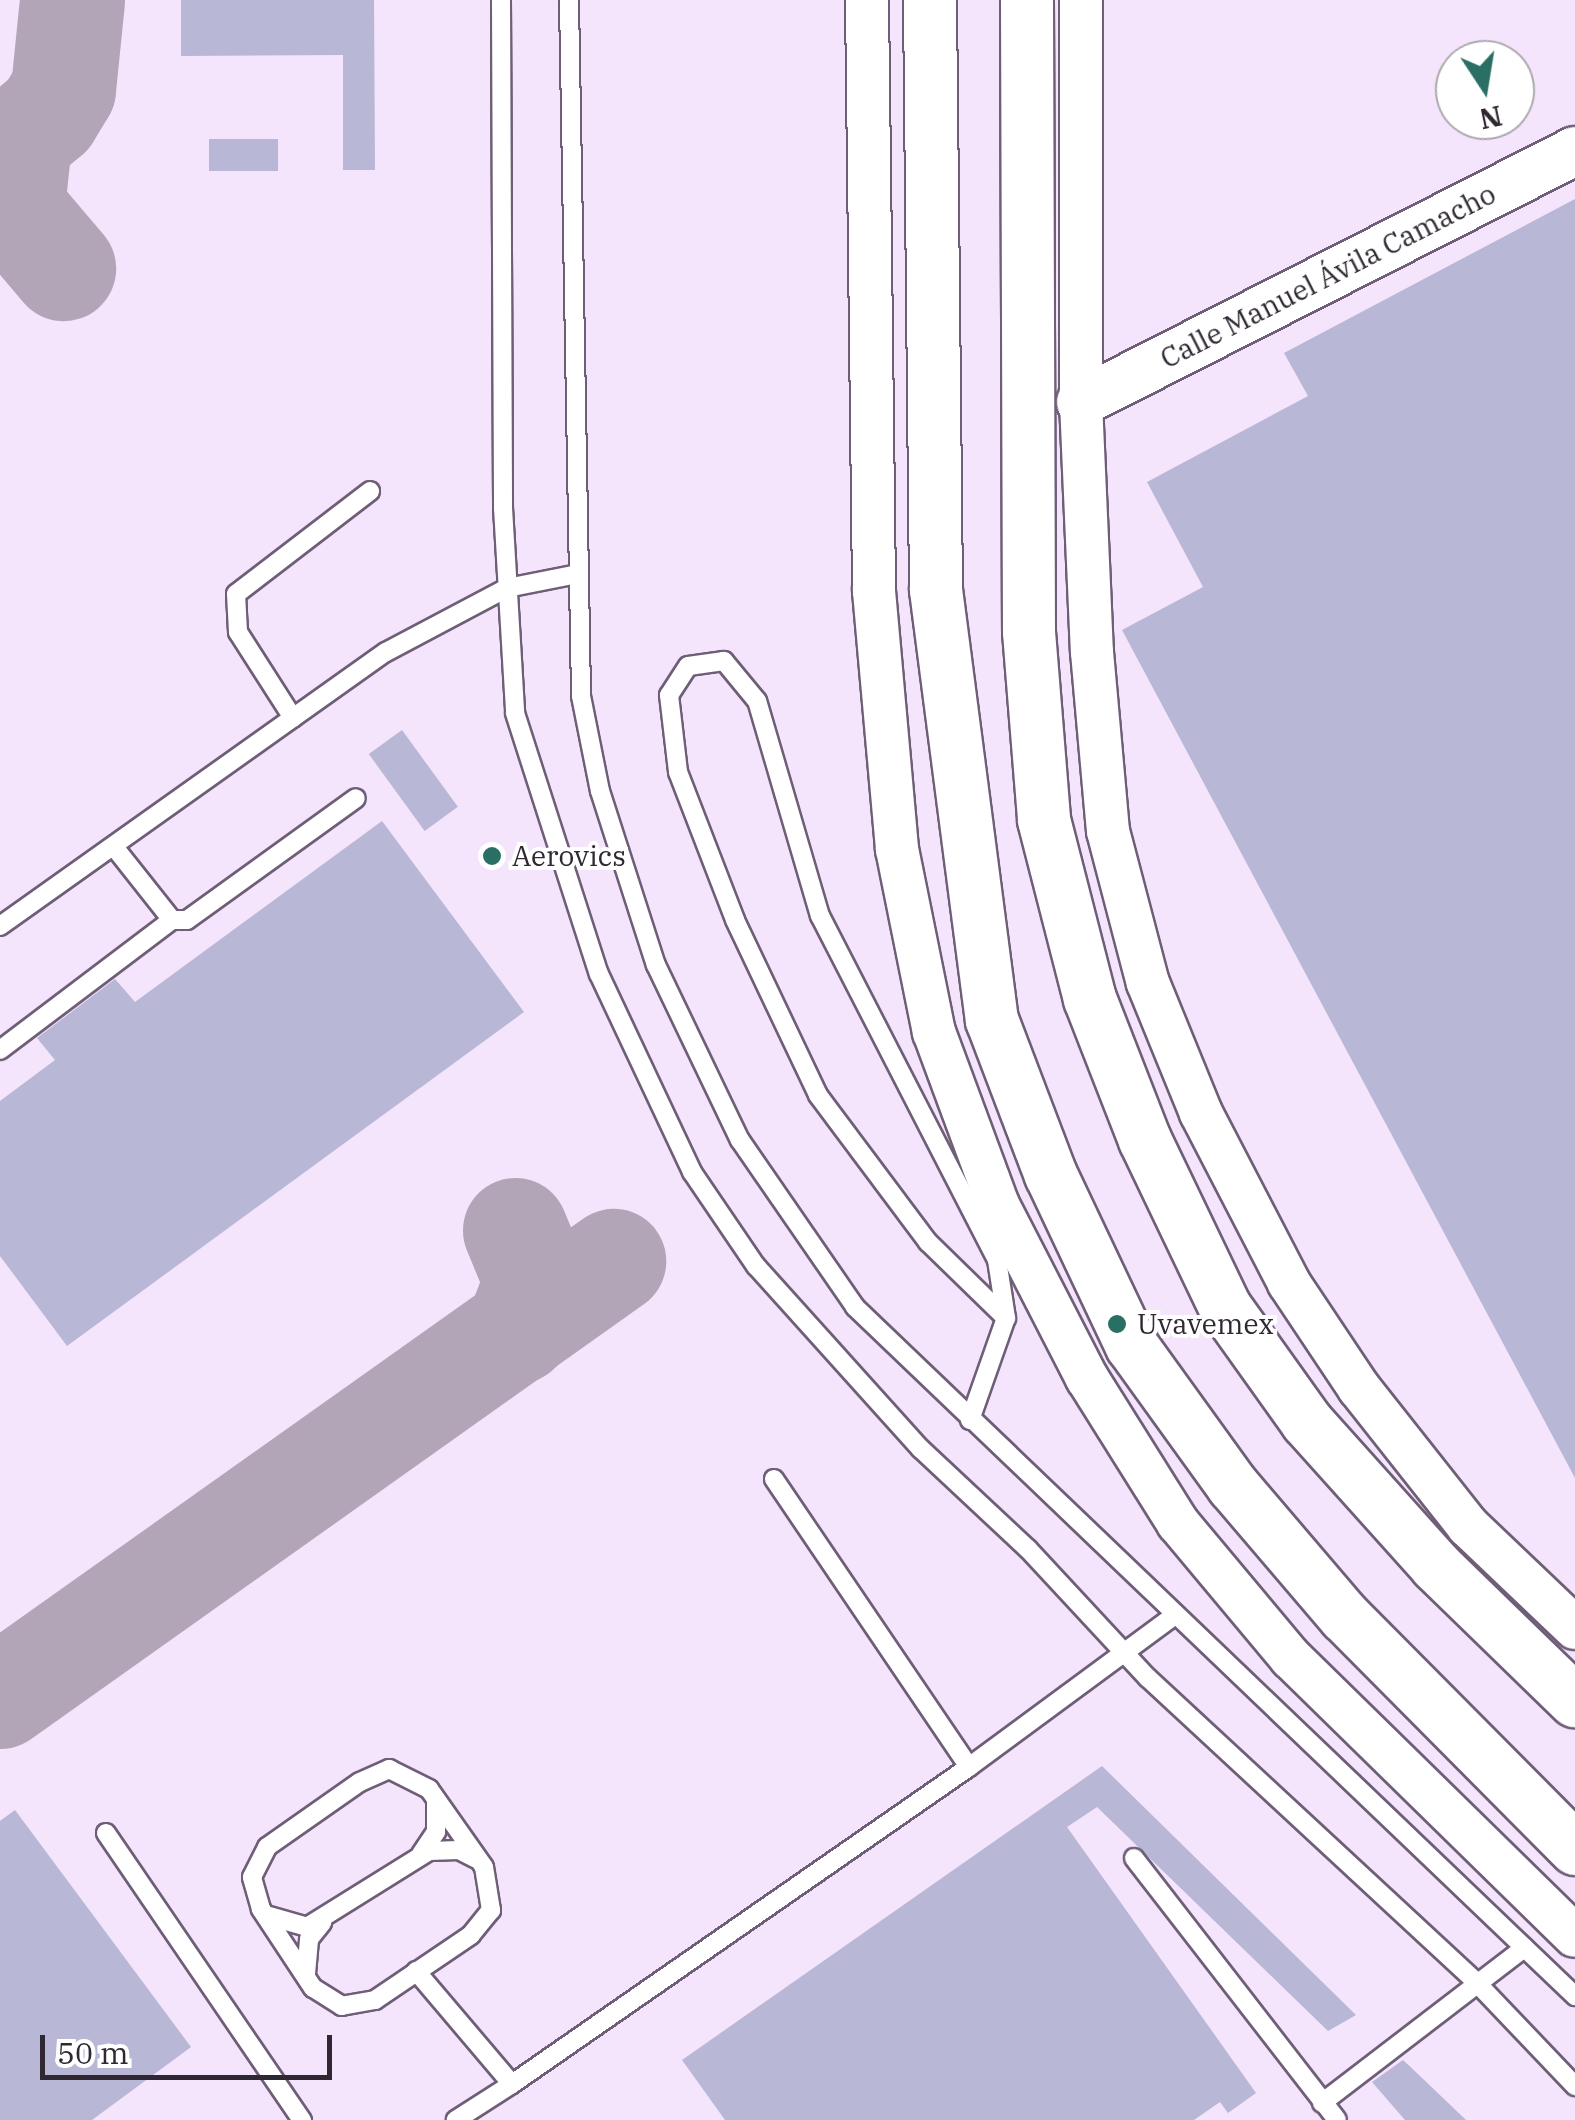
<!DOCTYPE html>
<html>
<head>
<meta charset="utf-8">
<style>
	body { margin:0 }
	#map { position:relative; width:1575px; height:2120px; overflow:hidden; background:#f4e4fc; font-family:"IBM Plex Serif",serif }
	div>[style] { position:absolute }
	.taxiway>* { height:105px; margin:-52.5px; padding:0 52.5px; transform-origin:52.5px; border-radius:52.5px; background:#b2a5b8 }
	.building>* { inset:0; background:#b8b7d6; transform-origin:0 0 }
	.roads { filter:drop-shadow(2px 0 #6e5e77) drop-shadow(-2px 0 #6e5e77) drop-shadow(0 2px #6e5e77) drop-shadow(0 -2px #6e5e77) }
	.service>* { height:18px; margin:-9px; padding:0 9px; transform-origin:9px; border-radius:9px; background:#fff }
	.tertiary>* { height:42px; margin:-21px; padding:0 21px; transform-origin:21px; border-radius:21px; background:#fff }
	.secondary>* { height:48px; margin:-24px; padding:0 24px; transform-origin:24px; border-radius:24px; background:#fff }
	.primary>* { height:52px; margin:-26px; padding:0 26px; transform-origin:26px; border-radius:26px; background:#fff }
	.dots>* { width:28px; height:28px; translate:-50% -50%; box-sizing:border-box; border:5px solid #fff; border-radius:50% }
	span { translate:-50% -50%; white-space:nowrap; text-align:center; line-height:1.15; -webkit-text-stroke:8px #fff; paint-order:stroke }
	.street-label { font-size:28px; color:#2f2833 }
	.poi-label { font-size:28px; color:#2f2833 }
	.left { translate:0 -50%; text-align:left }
	.north { position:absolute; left:1435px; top:40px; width:100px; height:100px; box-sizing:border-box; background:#fff; border:2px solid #aca9ad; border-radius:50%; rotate:168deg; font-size:28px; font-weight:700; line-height:40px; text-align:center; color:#2f2833 }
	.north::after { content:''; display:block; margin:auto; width:35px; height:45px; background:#2a6f63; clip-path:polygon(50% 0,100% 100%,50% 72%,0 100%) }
	.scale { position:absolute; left:40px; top:2035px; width:292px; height:45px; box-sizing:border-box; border:5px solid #2f2833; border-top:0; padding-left:12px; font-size:30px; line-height:35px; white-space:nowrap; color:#2f2833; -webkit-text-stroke:8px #fff; paint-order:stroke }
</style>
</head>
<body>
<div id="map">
	<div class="taxiway">
		<i style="left:19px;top:141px;width:67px;rotate:96deg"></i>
		<i style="left:12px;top:208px;width:79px;rotate:49.6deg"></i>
		<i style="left:0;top:154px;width:62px;rotate:-39.8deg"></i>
		<i style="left:48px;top:114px;width:29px;rotate:-59deg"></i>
		<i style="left:63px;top:89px;width:89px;rotate:-84.2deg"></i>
		<i style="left:515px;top:1230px;width:55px;rotate:67.6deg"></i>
		<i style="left:536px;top:1281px;width:53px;rotate:110.8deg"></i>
		<i style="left:0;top:1696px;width:752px;rotate:-35.36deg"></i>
	</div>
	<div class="building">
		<i style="clip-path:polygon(181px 0,374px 0,375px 170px,343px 170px,343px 55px,181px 56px)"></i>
		<i style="left:209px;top:139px;width:69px;height:32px"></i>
		<i style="clip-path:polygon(1575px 199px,1575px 1478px,1122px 630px,1203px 587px,1147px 482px,1308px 396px,1284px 353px)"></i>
		<i style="left:402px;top:730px;width:95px;height:41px;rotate:54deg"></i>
		<i style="clip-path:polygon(382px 821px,524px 1012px,67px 1346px,0 1256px,0 1101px,55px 1060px,37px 1038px,115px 979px,135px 1002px)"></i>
		<i style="clip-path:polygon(1102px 1766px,1356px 2015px,1328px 2031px,1097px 1807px,1067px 1827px,1256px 2093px,1228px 2113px,1220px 2102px,1194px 2120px,725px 2120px,682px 2060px)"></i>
		<i style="clip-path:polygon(15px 1810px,191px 2047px,92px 2120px,0 2120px,0 1821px)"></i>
		<i style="clip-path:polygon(1403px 2060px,1420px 2076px,1466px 2120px,1405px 2120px,1372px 2082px)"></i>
	</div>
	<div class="roads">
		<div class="service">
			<i style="left:501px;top:0;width:508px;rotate:89.77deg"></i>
			<i style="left:503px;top:508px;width:205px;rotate:86.6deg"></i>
			<i style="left:515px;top:713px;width:274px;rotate:72.2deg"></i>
			<i style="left:599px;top:974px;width:219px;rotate:64.8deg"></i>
			<i style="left:692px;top:1172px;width:114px;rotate:55.8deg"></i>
			<i style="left:756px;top:1266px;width:246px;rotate:48deg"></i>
			<i style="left:921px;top:1449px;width:146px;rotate:43.1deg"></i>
			<i style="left:1028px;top:1549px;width:176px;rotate:47.1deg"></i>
			<i style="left:1148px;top:1678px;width:447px;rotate:42.8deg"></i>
			<i style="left:1476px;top:1982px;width:144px;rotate:46.4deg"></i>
			<i style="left:569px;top:0;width:696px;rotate:89.01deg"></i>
			<i style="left:581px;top:696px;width:97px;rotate:78.7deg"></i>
			<i style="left:600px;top:791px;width:183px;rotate:72.2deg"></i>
			<i style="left:656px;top:965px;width:194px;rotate:64.4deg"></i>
			<i style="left:740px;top:1140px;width:203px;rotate:55.4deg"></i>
			<i style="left:855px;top:1307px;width:997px;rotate:43.74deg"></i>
			<i style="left:293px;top:718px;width:102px;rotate:-122.6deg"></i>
			<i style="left:238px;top:632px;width:38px;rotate:-93deg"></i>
			<i style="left:236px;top:594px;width:169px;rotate:-37.5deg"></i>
			<i style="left:115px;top:848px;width:92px;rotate:51.6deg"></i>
			<i style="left:172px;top:920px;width:15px"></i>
			<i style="left:187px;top:920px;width:208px;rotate:-35.8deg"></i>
			<i style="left:0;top:926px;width:473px;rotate:-35.4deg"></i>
			<i style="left:386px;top:652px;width:137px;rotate:-27.9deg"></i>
			<i style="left:507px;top:588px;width:72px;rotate:-11.2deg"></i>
			<i style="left:0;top:1050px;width:216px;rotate:-37.1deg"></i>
			<i style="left:970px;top:1420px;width:108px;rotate:-70.6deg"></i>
			<i style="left:1006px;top:1318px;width:59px;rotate:-98.8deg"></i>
			<i style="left:997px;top:1260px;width:387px;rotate:-117.2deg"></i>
			<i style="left:820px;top:916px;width:224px;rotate:-106.3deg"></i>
			<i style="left:757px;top:701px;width:52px;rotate:-129.5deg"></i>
			<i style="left:724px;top:661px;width:36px;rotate:172deg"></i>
			<i style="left:688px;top:666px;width:35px;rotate:123deg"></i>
			<i style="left:669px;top:695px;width:78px;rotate:83.3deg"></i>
			<i style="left:678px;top:772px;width:159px;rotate:68.9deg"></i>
			<i style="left:735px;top:920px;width:194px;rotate:64.6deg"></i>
			<i style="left:818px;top:1095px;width:184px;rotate:53.2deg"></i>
			<i style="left:928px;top:1242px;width:109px;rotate:44.3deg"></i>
			<i style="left:774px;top:1479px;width:348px;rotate:55.9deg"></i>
			<i style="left:389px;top:1769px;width:45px;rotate:26.6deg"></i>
			<i style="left:429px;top:1789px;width:95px;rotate:54.8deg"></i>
			<i style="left:484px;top:1867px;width:44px;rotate:80.8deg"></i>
			<i style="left:491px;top:1910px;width:32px;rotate:129deg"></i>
			<i style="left:471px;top:1935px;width:116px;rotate:145.9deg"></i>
			<i style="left:375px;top:2000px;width:34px;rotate:170deg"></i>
			<i style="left:342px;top:2006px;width:34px;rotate:-148deg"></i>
			<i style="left:313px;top:1988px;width:95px;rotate:-123.4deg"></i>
			<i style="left:261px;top:1909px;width:33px;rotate:-106deg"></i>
			<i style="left:252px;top:1877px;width:34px;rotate:-63deg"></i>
			<i style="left:267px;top:1847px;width:113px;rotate:-35deg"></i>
			<i style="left:360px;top:1782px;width:32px;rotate:-24deg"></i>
			<i style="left:106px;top:1833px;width:348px;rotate:55.7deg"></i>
			<i style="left:421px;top:1854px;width:27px;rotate:-56deg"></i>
			<i style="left:436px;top:1832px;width:32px;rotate:-90deg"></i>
			<i style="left:1134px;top:1858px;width:331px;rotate:52.2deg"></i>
			<i style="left:269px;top:1916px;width:40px;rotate:16deg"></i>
			<i style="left:307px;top:1927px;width:144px;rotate:-31.9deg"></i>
			<i style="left:429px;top:1851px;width:30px;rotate:-2deg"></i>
			<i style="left:459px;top:1850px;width:18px;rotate:27deg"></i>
			<i style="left:416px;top:1971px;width:148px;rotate:49.7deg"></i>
			<i style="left:512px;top:2084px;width:67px;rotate:147.3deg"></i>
			<i style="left:306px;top:1974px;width:35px;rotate:-85deg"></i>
			<i style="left:309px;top:1939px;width:21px;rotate:-51deg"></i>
			<i style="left:512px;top:2084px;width:556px;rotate:-34.75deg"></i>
			<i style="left:969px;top:1767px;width:255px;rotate:-36.4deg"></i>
			<i style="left:1322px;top:2103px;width:255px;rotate:-37.5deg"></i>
		</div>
		<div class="tertiary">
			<i style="left:867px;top:0;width:591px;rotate:89.32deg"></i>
			<i style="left:874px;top:591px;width:259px;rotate:84.9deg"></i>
			<i style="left:897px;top:849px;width:187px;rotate:78.6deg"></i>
			<i style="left:934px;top:1032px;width:184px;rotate:69.7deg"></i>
			<i style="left:998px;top:1205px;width:195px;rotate:62.8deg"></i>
			<i style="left:1087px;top:1378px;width:171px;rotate:57.9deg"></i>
			<i style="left:1178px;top:1523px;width:176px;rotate:50.1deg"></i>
			<i style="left:1291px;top:1658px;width:397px;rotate:44.4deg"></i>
			<i style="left:1081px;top:0;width:402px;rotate:90deg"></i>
			<i style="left:1081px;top:402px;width:250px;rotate:87.5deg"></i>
			<i style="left:1092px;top:652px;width:180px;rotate:84.9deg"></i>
			<i style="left:1108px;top:831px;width:157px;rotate:75.3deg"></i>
			<i style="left:1148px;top:983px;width:140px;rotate:67.8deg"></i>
			<i style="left:1201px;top:1113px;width:191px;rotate:62.6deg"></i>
			<i style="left:1289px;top:1283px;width:126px;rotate:56.3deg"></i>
			<i style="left:1359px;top:1388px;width:176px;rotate:51.7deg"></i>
			<i style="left:1468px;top:1526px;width:148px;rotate:43.6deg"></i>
		</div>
		<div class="secondary">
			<i style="left:1081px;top:402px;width:554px;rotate:-26.93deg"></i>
		</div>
		<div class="primary">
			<i style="left:930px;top:0;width:590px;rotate:89.42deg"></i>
			<i style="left:936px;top:590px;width:434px;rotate:82.6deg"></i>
			<i style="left:992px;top:1020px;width:166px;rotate:69.2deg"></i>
			<i style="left:1051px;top:1175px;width:189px;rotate:64.7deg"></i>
			<i style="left:1132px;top:1346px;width:173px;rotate:54.2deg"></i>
			<i style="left:1233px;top:1486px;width:172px;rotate:49.5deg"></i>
			<i style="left:1345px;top:1617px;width:327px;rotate:45.2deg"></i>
			<i style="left:1027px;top:0;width:632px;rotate:89.82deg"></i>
			<i style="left:1029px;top:632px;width:189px;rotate:85.4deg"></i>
			<i style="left:1044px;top:820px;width:185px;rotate:75.6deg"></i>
			<i style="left:1090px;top:999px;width:151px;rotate:68.7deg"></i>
			<i style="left:1145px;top:1140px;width:185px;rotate:64.4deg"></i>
			<i style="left:1225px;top:1307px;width:141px;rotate:54.5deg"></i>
			<i style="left:1307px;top:1422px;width:193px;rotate:48.1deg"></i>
			<i style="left:1436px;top:1566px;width:194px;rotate:44.2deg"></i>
		</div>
	</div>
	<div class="dots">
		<i style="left:492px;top:856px;background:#2a6f63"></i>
		<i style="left:1117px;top:1324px;background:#2a6f63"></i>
	</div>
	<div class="street-label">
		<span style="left:1328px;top:276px;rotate:-27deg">Calle Manuel Ávila Camacho</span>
	</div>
	<div class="poi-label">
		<span class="left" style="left:512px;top:856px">Aerovics</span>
		<span class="left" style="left:1137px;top:1324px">Uvavemex</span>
	</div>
	<div class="north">N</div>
	<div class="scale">50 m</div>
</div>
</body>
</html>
